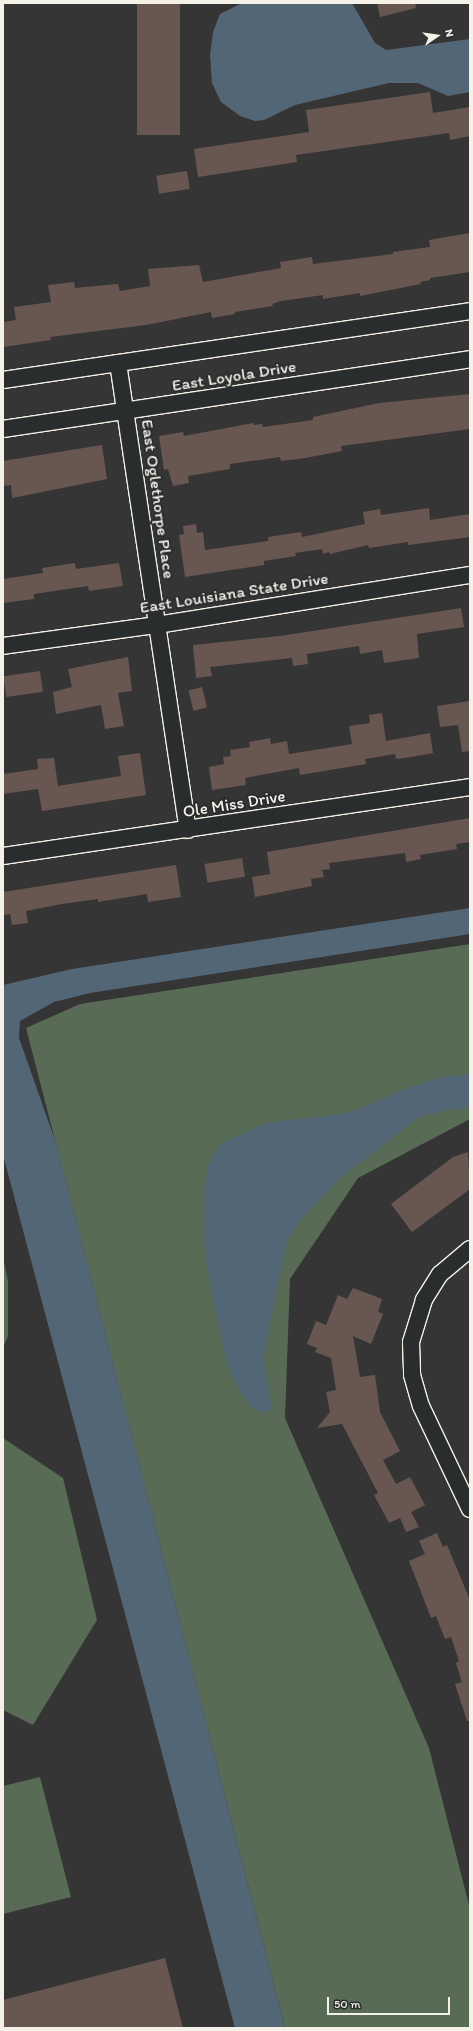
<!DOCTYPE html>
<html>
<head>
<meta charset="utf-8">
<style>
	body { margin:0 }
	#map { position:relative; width:473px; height:2031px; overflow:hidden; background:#363535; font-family:Itim,sans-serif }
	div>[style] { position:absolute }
	.green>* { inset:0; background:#586b55 }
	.water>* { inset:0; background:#536676 }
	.building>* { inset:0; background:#685751; transform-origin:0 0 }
	.roads { filter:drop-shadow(1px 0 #f4f1e8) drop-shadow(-1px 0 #f4f1e8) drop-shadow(0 1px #f4f1e8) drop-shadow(0 -1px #f4f1e8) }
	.street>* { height:16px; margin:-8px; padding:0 8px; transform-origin:8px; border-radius:8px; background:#2a2d2e }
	span { translate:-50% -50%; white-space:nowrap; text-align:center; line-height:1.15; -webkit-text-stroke:4px #2a2d2e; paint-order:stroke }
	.street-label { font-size:17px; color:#f4f1e8 }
	.frame { position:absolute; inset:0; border:4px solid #f4f1e8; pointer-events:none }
	.north { position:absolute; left:417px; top:16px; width:40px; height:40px; -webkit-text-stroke:3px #2a2d2e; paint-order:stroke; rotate:77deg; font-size:11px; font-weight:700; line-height:16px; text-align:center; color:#f4f1e8 }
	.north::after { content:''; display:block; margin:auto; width:14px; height:18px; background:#f4f1e8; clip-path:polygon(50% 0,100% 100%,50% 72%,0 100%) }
	.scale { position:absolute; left:327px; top:1997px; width:123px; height:18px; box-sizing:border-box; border:2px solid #f4f1e8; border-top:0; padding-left:5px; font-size:12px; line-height:14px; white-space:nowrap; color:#f4f1e8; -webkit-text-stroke:3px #2a2d2e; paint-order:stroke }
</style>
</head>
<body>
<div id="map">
	<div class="green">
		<i style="clip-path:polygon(470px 944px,470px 1119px,358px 1178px,290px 1279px,285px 1418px,429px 1748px,470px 1909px,470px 2028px,285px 2028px,26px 1028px,80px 1004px)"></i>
		<i style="clip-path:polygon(3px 1257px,8px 1281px,8px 1336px,3px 1348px)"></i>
		<i style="clip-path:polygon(3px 1438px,63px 1478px,97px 1620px,33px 1725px,3px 1710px)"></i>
		<i style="clip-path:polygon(40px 1777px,71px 1897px,3px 1914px,3px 1786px)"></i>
	</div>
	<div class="water">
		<i style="clip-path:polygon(242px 3px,352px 3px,375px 43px,386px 50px,470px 39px,470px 92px,448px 96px,418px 83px,389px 83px,295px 105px,264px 120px,255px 121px,240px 116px,221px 102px,212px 83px,210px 55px,213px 32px,220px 14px)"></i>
		<i style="clip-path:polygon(470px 908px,470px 934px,90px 993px,54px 1002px,20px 1021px,19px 1038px,56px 1143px,285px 2028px,235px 2028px,3px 1155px,3px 985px,72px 969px)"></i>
		<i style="clip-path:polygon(470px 1074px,470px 1108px,447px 1110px,419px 1117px,340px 1178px,297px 1224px,287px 1241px,263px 1356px,272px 1410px,261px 1412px,251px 1407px,234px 1381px,227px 1362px,214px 1306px,204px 1247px,204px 1190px,208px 1166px,219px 1145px,265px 1123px,342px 1114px,356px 1110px,407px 1088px,442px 1077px)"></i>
	</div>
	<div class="building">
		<i style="left:137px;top:3px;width:43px;height:132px"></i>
		<i style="clip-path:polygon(377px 3px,415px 3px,416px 8px,380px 17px)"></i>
		<i style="clip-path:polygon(430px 92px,433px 113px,470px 107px,470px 136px,450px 140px,449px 133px,296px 155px,297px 162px,198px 177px,194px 149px,309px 132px,306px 110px)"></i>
		<i style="left:187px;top:171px;width:18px;height:31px;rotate:81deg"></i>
		<i style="clip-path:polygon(470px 233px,470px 272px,430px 278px,430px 280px,420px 282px,421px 284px,360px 296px,360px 293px,323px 299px,323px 295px,281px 301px,272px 304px,273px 306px,235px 312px,235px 314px,212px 318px,211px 312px,146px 325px,50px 337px,51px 340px,3px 347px,3px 322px,16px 320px,14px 307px,51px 302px,48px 285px,74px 282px,75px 288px,118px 284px,120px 291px,150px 286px,148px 269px,199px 265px,203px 282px,281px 268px,280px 262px,312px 257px,313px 264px,393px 254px,393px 252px,430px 247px,429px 240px)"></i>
		<i style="clip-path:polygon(470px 394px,470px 429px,341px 446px,342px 451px,305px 458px,281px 461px,280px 457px,230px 464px,230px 469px,188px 476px,189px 483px,173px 486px,168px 469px,164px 470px,159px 436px,183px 432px,184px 436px,253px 423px,254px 425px,262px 424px,263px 427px,313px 420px,313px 417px,379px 403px)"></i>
		<i style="clip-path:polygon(102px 445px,107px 479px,12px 498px,11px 485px,3px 486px,3px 461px)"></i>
		<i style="clip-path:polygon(429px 508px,430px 520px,470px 514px,470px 537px,408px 545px,408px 542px,369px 548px,368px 545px,330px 554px,329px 552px,323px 554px,322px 549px,295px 553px,296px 556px,264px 561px,264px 565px,185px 577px,179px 535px,184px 534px,183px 526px,196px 524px,197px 533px,203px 532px,205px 550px,268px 541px,268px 537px,301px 532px,302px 537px,365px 524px,363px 512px,380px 509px,381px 515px)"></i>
		<i style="clip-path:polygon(75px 563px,76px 569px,119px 563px,123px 586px,89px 591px,88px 586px,34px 594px,34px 599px,3px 603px,3px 579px,43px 573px,42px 568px)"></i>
		<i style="clip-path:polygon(461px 608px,464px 627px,417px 634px,419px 658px,384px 663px,382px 650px,360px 654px,359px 646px,307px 654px,308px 664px,293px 666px,292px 658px,210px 667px,212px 676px,196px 678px,193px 645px,280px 636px)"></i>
		<i style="clip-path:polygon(128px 657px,132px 691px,118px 693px,124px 726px,105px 729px,101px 705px,56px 714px,53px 692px,72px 687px,68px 669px)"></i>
		<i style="left:40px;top:671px;width:21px;height:37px;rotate:82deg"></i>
		<i style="left:202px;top:687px;width:21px;height:14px;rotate:76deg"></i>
		<i style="clip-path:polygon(470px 701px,470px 751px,462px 752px,458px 725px,440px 727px,437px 706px)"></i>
		<i style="clip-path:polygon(382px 713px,386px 741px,430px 733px,433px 753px,405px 758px,396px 759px,395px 754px,365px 759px,366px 764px,300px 775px,299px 768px,245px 778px,246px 785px,212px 790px,209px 767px,224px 764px,223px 757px,231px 756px,230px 750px,250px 747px,249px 742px,270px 738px,271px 744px,287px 741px,289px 754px,352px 744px,349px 726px,370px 723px,369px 715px)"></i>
		<i style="clip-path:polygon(140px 753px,146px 795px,42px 811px,38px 789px,3px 794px,3px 774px,38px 769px,37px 759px,54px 758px,58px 786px,121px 776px,118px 756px)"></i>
		<i style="clip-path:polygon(470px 818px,470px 842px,456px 844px,457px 849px,420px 855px,421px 859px,406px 862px,405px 853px,329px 863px,330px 869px,322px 870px,324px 877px,311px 879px,312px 886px,255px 897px,252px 877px,270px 874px,267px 852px)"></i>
		<i style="left:242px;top:858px;width:19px;height:38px;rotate:81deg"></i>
		<i style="clip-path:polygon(176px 865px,181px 897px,148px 902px,147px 894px,98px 902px,98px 899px,62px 904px,26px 911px,28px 923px,12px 925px,10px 914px,3px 915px,3px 892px)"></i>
		<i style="clip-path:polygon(468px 1152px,470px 1189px,412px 1232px,391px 1204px,453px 1157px)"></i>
		<i style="clip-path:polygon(353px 1288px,382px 1299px,378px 1312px,383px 1314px,371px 1344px,353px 1336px,360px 1377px,375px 1375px,380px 1412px,400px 1451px,383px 1460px,396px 1484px,410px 1477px,425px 1505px,411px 1512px,419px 1527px,406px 1532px,400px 1518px,389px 1523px,374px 1495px,378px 1493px,342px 1424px,317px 1428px,330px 1412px,326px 1392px,336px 1390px,331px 1358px,315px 1352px,317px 1348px,307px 1344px,316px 1321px,326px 1325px,338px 1295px,347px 1299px)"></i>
		<i style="clip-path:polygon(437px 1533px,443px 1547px,447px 1545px,470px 1600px,470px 1721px,467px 1721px,455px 1684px,462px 1682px,456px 1663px,459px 1661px,451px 1637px,445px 1639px,436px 1616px,431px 1618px,409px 1561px,425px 1554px,419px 1541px)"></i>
		<i style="clip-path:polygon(165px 1958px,183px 2028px,3px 2028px,3px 2000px)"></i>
	</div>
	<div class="roads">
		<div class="street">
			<i style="left:118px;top:363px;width:472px;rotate:81.5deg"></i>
			<i style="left:3px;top:380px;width:472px;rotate:-8.4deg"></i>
			<i style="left:3px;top:429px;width:472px;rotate:-8.5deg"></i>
			<i style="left:3px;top:646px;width:155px;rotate:-7.8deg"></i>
			<i style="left:157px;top:625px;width:317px;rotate:-9.1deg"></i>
			<i style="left:3px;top:856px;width:472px;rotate:-8.4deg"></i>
			<i style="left:470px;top:1249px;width:39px;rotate:140deg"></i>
			<i style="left:440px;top:1274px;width:31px;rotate:122deg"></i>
			<i style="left:424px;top:1300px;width:44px;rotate:107.2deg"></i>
			<i style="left:411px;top:1342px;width:33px;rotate:88deg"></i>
			<i style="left:412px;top:1375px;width:32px;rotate:74deg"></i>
			<i style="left:421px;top:1406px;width:114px;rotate:64.6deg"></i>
		</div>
	</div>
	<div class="street-label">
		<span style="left:234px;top:376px;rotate:-9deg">East Loyola Drive</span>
		<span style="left:158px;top:499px;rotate:82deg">East Oglethorpe Place</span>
		<span style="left:234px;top:593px;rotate:-9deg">East Louisiana State Drive</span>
		<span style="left:234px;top:804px;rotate:-9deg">Ole Miss Drive</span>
	</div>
	<div class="frame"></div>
	<div class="north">N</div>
	<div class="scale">50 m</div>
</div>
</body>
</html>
